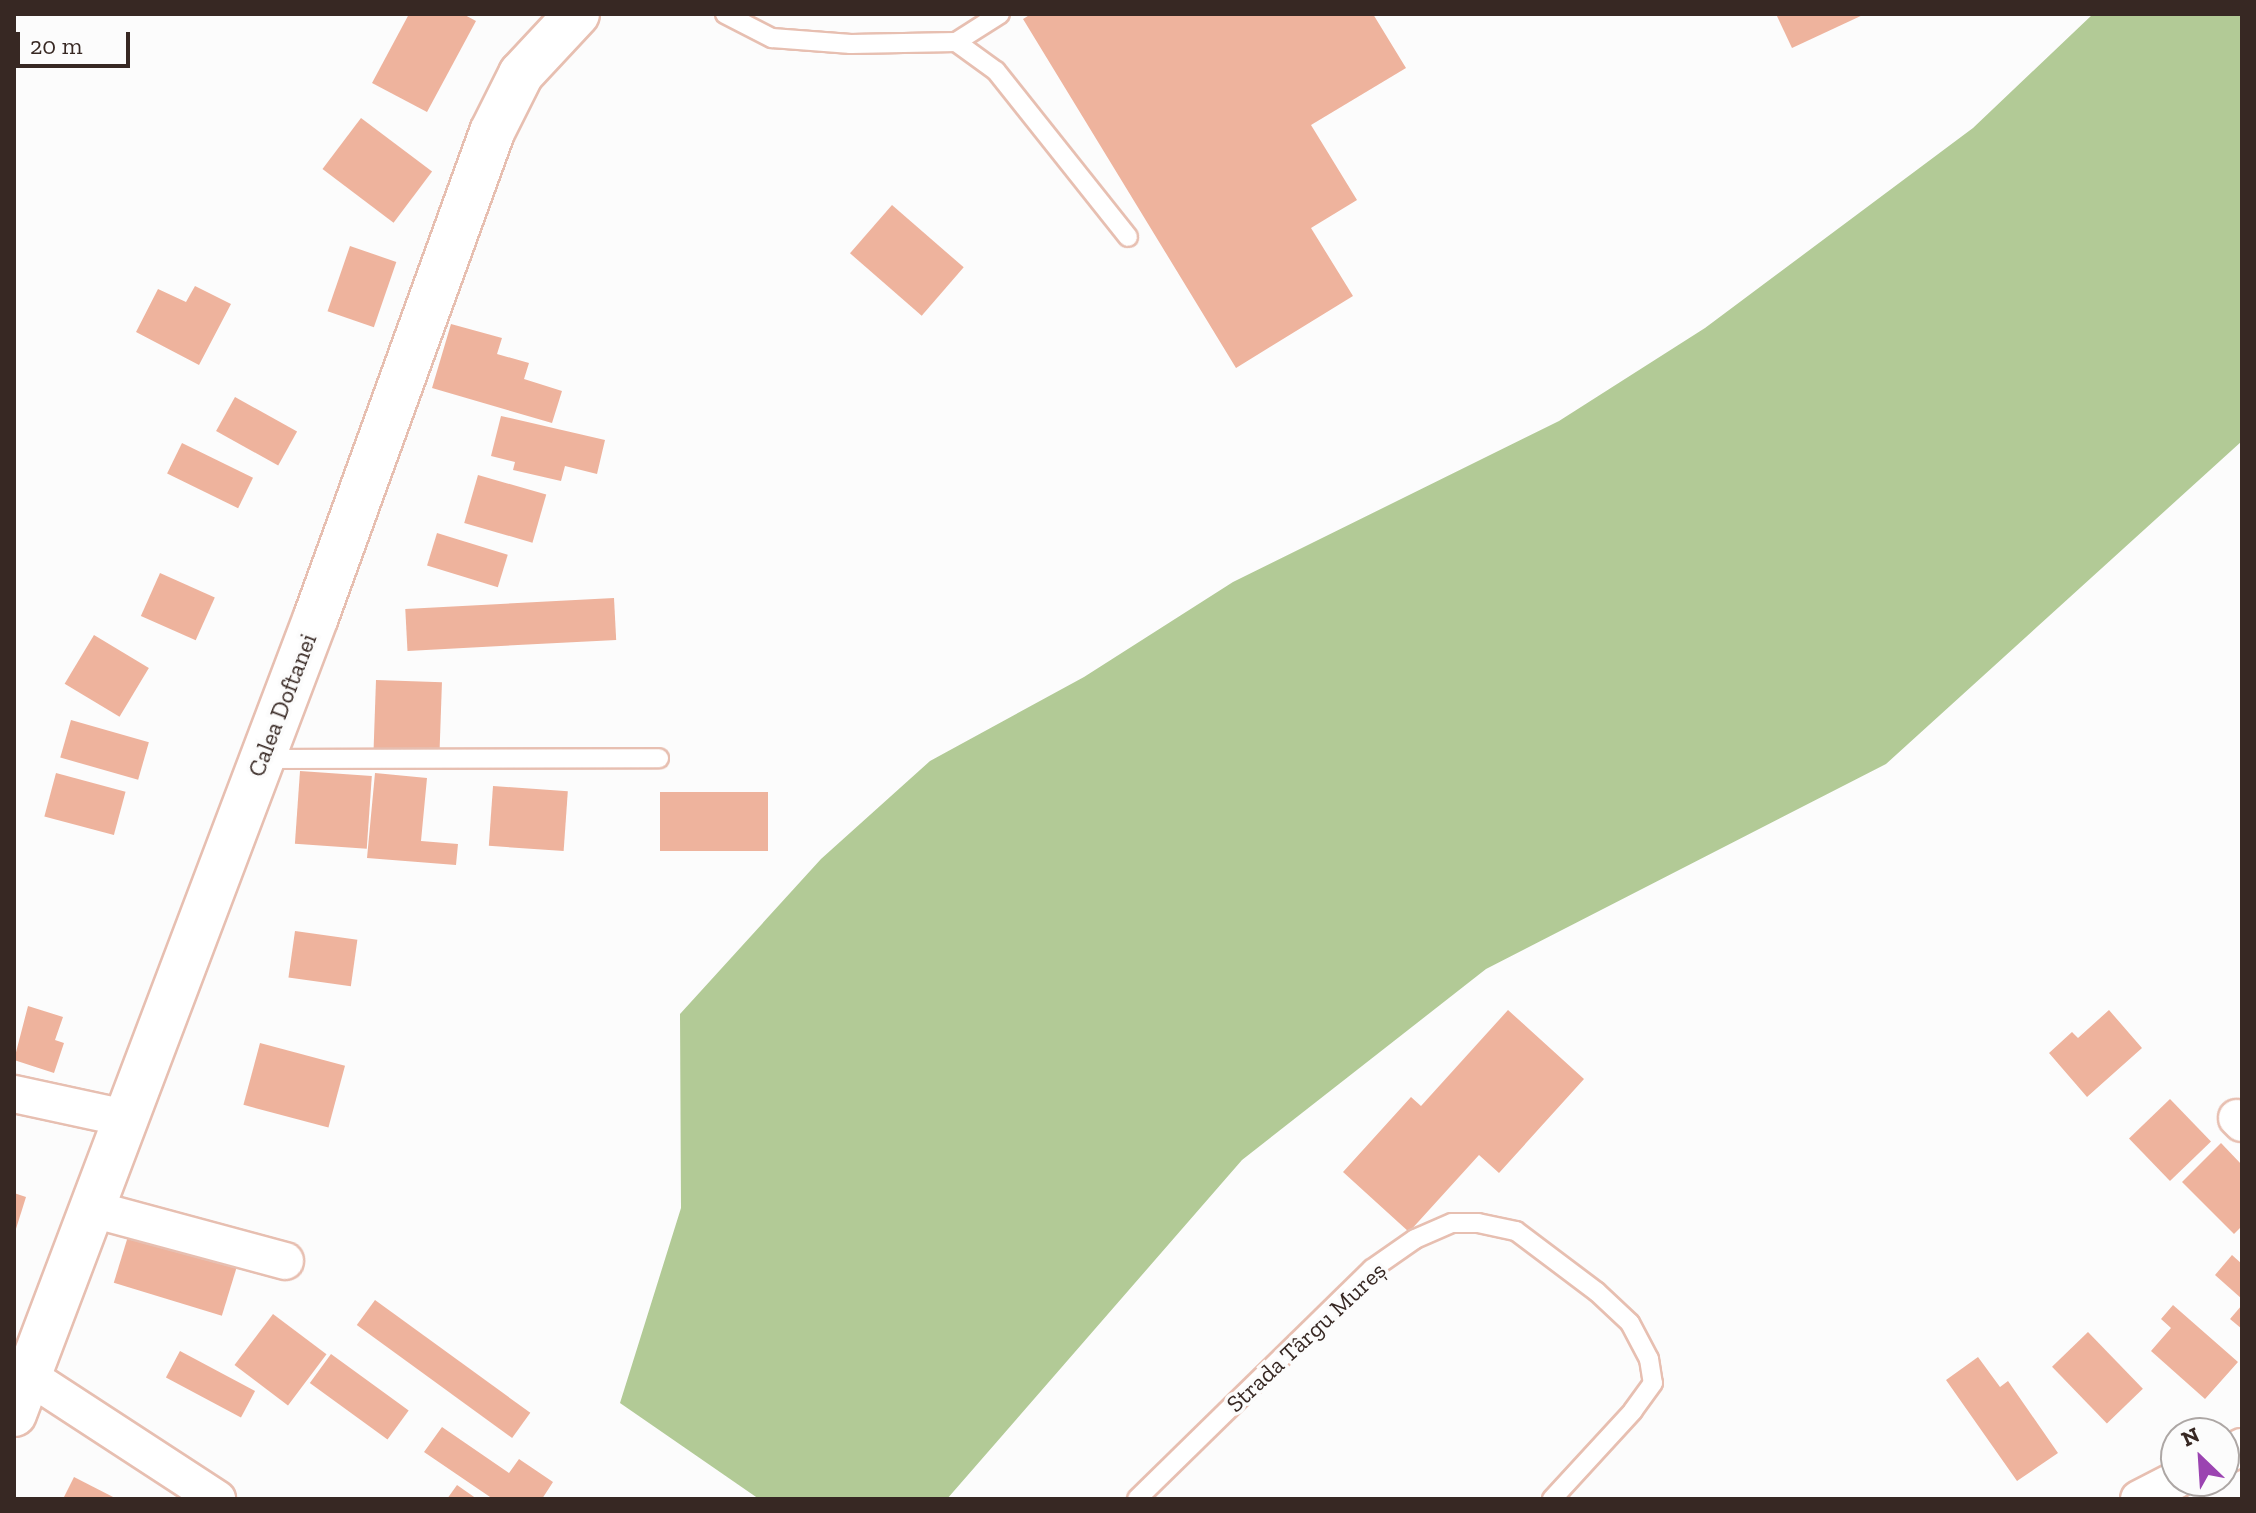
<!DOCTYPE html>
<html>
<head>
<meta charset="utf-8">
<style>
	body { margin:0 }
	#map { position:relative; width:2256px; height:1513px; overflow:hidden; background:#fcfcfc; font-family:"Zilla Slab",serif }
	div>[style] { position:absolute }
	.forest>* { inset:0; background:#b2ca96 }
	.building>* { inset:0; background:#eeb39d; transform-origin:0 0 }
	.roads { filter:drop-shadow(2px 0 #e7bfb1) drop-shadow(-2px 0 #e7bfb1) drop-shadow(0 2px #e7bfb1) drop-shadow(0 -2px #e7bfb1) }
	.service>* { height:18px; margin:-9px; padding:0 9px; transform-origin:9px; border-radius:9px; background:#fff }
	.minor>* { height:36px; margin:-18px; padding:0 18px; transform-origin:18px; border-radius:18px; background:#fff }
	.secondary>* { height:44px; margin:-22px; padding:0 22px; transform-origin:22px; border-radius:22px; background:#fff }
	span { translate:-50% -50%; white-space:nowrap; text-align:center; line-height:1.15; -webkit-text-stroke:7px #fcfcfc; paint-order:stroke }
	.street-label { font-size:24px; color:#372823 }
	.frame { position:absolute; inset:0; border:16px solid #372823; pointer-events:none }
	.north { position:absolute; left:2160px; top:1417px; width:80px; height:80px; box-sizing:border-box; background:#fcfcfc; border:2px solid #ada7a5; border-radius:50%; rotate:335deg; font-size:22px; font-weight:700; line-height:32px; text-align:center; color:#372823 }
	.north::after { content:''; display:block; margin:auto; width:28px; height:36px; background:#9b44b1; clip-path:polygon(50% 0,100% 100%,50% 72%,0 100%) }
	.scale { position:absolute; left:16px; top:32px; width:114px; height:36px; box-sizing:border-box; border:4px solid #372823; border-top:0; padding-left:10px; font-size:24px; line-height:28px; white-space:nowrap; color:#372823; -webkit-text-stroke:6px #fcfcfc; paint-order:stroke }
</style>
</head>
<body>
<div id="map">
	<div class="forest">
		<i style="clip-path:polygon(2093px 14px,2242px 14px,2242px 441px,1886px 764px,1486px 969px,1242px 1160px,947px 1499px,759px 1499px,620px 1403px,681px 1208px,680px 1014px,821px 859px,930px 761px,1084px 677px,1233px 582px,1559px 421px,1705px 328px,1973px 128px)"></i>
	</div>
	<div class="building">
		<i style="clip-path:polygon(409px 14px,463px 14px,476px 21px,427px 112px,372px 83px)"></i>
		<i style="clip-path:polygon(1031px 14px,1373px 14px,1406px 68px,1311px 125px,1357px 200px,1311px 228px,1353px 296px,1236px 368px,1023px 19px)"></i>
		<i style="clip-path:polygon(1776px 14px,1865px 14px,1792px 48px)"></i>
		<i style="left:361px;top:118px;width:89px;height:64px;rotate:37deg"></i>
		<i style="left:892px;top:205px;width:95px;height:64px;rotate:41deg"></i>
		<i style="left:350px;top:246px;width:49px;height:69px;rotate:19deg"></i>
		<i style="clip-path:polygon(195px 286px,231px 304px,199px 365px,136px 332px,158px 289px,186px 302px)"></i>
		<i style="clip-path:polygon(451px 324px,502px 338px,497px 354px,529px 363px,524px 379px,562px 391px,552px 423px,432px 388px)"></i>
		<i style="left:235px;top:397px;width:71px;height:39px;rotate:29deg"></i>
		<i style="clip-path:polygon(501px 416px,605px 440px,597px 474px,565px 466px,561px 481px,513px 470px,515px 462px,491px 456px)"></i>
		<i style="left:182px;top:443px;width:79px;height:34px;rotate:26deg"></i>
		<i style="left:478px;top:475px;width:71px;height:50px;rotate:16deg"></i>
		<i style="left:437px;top:533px;width:74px;height:34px;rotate:17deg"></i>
		<i style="left:160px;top:573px;width:60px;height:47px;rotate:24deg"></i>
		<i style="left:614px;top:598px;width:42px;height:209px;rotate:87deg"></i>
		<i style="left:94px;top:635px;width:64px;height:57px;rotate:31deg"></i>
		<i style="left:376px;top:680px;width:66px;height:72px;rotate:2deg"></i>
		<i style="left:71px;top:720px;width:81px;height:39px;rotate:16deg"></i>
		<i style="left:300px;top:771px;width:72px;height:73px;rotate:4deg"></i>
		<i style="left:56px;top:773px;width:72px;height:45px;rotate:15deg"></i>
		<i style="clip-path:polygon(375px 773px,427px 778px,421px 841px,458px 844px,456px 865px,367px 858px)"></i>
		<i style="left:493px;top:786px;width:75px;height:60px;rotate:4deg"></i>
		<i style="left:768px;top:792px;width:59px;height:108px;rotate:90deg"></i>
		<i style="left:295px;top:931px;width:63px;height:47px;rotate:8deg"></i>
		<i style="clip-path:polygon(28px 1006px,63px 1017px,55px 1040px,64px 1043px,54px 1073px,14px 1060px)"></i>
		<i style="clip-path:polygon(1508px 1010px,1584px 1079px,1499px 1173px,1479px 1155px,1409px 1232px,1343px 1172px,1411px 1097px,1421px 1106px)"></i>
		<i style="clip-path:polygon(2109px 1010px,2142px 1048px,2087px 1097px,2049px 1053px,2072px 1032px,2078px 1038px)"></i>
		<i style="left:260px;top:1043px;width:88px;height:64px;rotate:15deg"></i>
		<i style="left:2170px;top:1099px;width:59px;height:57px;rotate:46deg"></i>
		<i style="clip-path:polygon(2221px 1143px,2242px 1165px,2242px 1226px,2234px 1234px,2182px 1182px)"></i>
		<i style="clip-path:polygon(14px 1193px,26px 1197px,15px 1232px,14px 1232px)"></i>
		<i style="left:129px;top:1233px;width:113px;height:52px;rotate:17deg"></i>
		<i style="clip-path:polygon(2232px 1255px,2242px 1264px,2242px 1299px,2215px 1275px)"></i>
		<i style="left:375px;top:1300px;width:192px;height:31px;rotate:36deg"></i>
		<i style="clip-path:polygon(2173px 1305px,2238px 1362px,2205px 1399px,2151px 1351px,2171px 1328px,2161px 1319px)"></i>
		<i style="clip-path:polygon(2242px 1305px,2242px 1329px,2230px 1319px)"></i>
		<i style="left:273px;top:1314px;width:67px;height:64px;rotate:37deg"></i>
		<i style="left:2088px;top:1332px;width:79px;height:50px;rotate:46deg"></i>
		<i style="left:180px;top:1351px;width:85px;height:30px;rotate:28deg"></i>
		<i style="left:331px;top:1354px;width:96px;height:36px;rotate:36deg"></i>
		<i style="clip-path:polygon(1978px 1357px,2000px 1387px,2008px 1381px,2058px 1453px,2017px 1481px,1946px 1380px)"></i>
		<i style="clip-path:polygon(442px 1427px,509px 1473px,519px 1459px,553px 1482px,542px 1499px,493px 1499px,424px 1452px)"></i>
		<i style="clip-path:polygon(74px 1477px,117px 1499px,63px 1499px)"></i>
		<i style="clip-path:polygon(457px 1485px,477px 1499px,447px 1499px)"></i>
	</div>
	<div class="roads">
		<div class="service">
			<i style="left:725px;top:14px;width:53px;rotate:27.1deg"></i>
			<i style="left:772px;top:38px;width:79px;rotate:4.3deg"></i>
			<i style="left:851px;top:44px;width:105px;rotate:-1.1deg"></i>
			<i style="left:956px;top:42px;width:52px;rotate:-32.5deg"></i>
			<i style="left:956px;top:42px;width:49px;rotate:35.9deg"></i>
			<i style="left:996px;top:71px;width:212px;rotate:51.5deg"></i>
			<i style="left:262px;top:759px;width:397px;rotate:-0.1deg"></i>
			<i style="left:1137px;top:1499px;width:329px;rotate:-44.4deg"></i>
			<i style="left:1372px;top:1269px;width:52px;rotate:-34.9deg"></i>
			<i style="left:1415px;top:1239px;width:40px;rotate:-23.4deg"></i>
			<i style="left:1452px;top:1223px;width:26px"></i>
			<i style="left:1478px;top:1223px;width:39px;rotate:12deg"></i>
			<i style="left:1516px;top:1231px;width:101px;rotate:37deg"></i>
			<i style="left:1597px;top:1292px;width:45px;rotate:43.2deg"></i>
			<i style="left:1630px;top:1323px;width:41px;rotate:62.2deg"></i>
			<i style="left:1649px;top:1359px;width:24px;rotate:81deg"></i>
			<i style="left:1653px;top:1383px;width:34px;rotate:126deg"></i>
			<i style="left:1633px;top:1411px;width:120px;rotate:132.6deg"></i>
		</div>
		<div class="minor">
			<i style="left:14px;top:1094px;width:114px;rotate:12.2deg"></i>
			<i style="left:2237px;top:1118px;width:7px;rotate:45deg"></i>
			<i style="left:89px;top:1208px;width:203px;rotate:15.1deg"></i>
			<i style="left:27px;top:1375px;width:227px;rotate:33.1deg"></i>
			<i style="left:2224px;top:1456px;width:20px;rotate:-27deg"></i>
			<i style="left:2139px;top:1499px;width:42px;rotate:-27.2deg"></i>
		</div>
		<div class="secondary">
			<i style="left:14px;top:1414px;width:852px;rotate:-69.25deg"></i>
			<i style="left:316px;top:617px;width:516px;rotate:-70.05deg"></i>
			<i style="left:492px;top:132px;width:65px;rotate:-63.4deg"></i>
			<i style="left:521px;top:74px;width:82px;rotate:-47deg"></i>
		</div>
	</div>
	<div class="street-label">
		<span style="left:282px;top:705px;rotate:-69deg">Calea Doftanei</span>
		<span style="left:1306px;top:1337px;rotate:-43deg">Strada Târgu Mureș</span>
	</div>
	<div class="frame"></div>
	<div class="north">N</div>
	<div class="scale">20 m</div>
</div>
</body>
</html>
